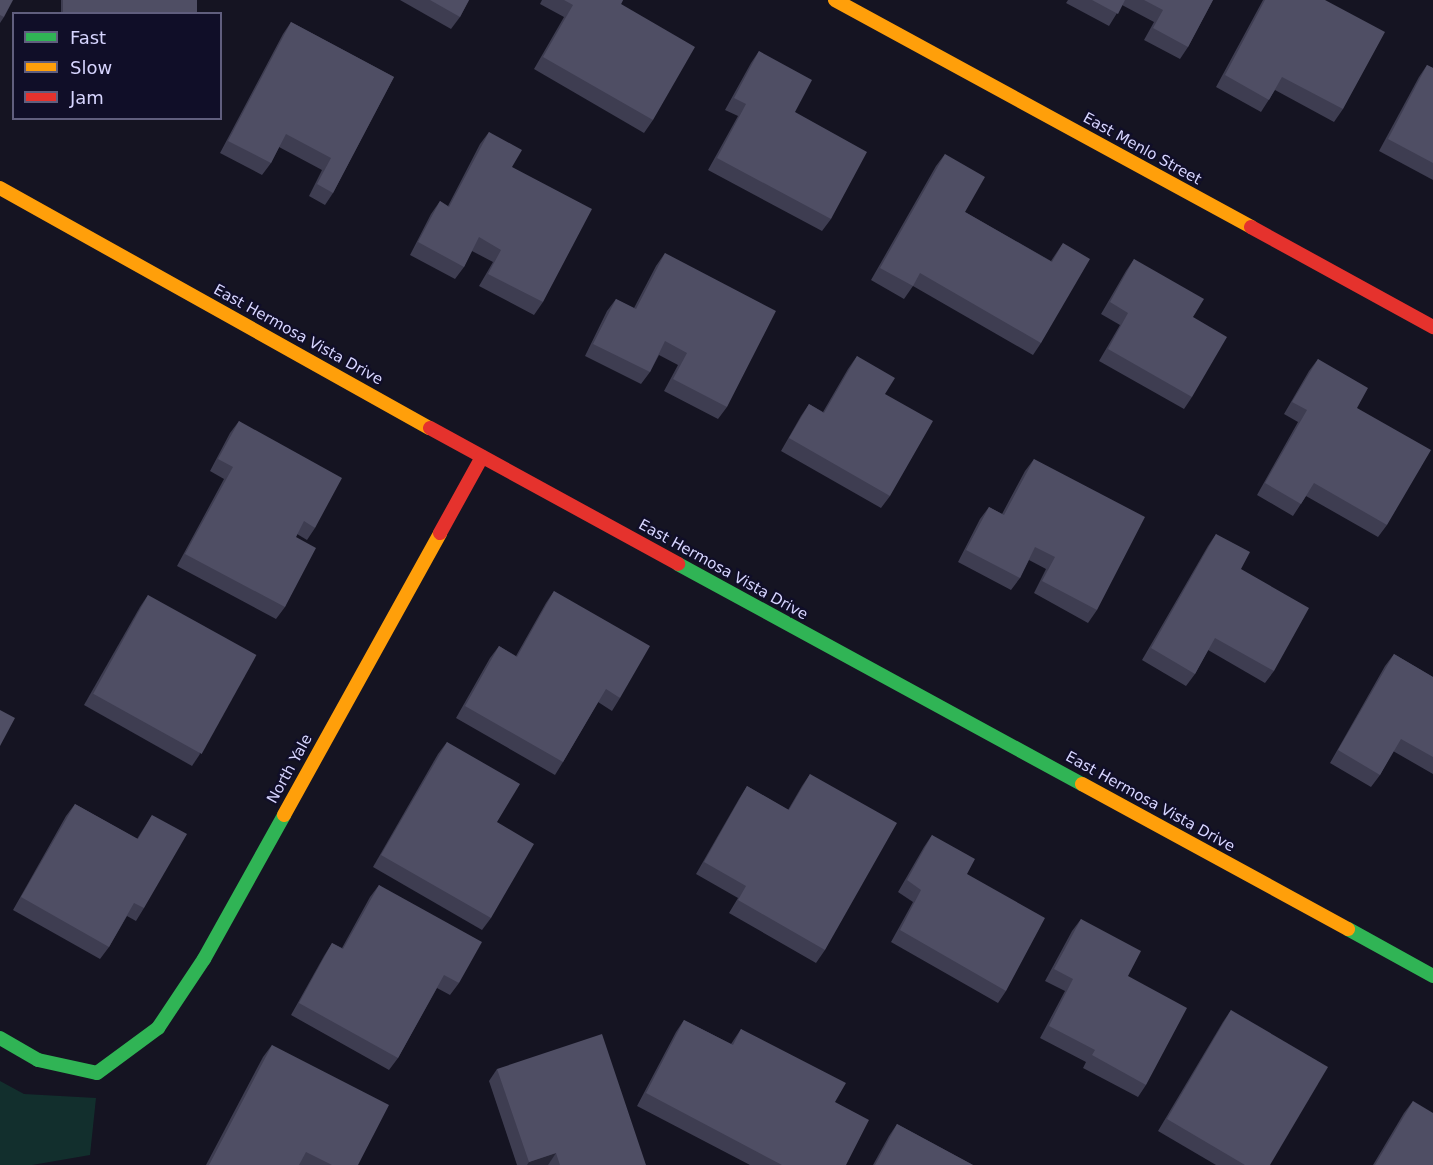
<!DOCTYPE html>
<html>
<head>
<meta charset="utf-8">
<style>
	body { margin:0 }
	#map { position:relative; width:1433px; height:1165px; overflow:hidden; background:#151422; font-family:"DejaVu Sans",sans-serif }
	div>[style] { position:absolute }
	.green>* { inset:0; background:#122f2d }
	.fast>* { height:14px; margin:-7px; padding:0 7px; transform-origin:7px; border-radius:7px; background:#30b455 }
	.slow>* { height:14px; margin:-7px; padding:0 7px; transform-origin:7px; border-radius:7px; background:#ff9f0a }
	.jam>* { height:14px; margin:-7px; padding:0 7px; transform-origin:7px; border-radius:7px; background:#e5322d }
	.wall>* { inset:0; background:#3e3d51; transform-origin:0 0 }
	.shaded-wall>* { inset:0; background:#272636 }
	.building>* { inset:0; background:#4f4e64; transform-origin:0 0 }
	span { translate:-50% -50%; white-space:nowrap; text-align:center; line-height:1.15; -webkit-text-stroke:4.5px #100e28; paint-order:stroke }
	.street-label { font-size:15px; color:#d7d5ff }
	.legend { position:absolute; left:12px; top:12px; width:210px; height:108px; box-sizing:border-box; background:#100e28; border:2px solid #605e7e; margin:0; padding:8px 10px; list-style:none; font-size:18px; color:#d7d5ff }
	.legend li { display:flex; align-items:center; gap:12px; height:30px }
	.legend b { width:30px; border:2px solid #605e7e }
</style>
</head>
<body>
<div id="map">
	<div class="green">
		<i style="clip-path:polygon(0 1081px,24px 1094px,96px 1098px,90px 1155px,32px 1165px,0 1165px)"></i>
	</div>
	<div class="fast">
		<i style="left:678px;top:564px;width:460px;rotate:28.6deg"></i>
		<i style="left:1348px;top:929px;width:97px;rotate:28.9deg"></i>
		<i style="left:0;top:1038px;width:44px;rotate:30.1deg"></i>
		<i style="left:38px;top:1060px;width:60px;rotate:12.4deg"></i>
		<i style="left:97px;top:1073px;width:76px;rotate:-36.4deg"></i>
		<i style="left:158px;top:1028px;width:83px;rotate:-56.3deg"></i>
		<i style="left:204px;top:959px;width:165px;rotate:-60.9deg"></i>
	</div>
	<div class="slow">
		<i style="left:835px;top:0;width:474px;rotate:28.6deg"></i>
		<i style="left:0;top:188px;width:492px;rotate:29.2deg"></i>
		<i style="left:1082px;top:784px;width:303px;rotate:28.6deg"></i>
		<i style="left:284px;top:815px;width:322px;rotate:-61deg"></i>
	</div>
	<div class="jam">
		<i style="left:1251px;top:227px;width:208px;rotate:28.8deg"></i>
		<i style="left:430px;top:428px;width:283px;rotate:28.7deg"></i>
		<i style="left:440px;top:533px;width:87px;rotate:-61.1deg"></i>
	</div>
	<div class="wall">
		<i style="clip-path:polygon(0 0,4px 17px,0 23px)"></i>
		<i style="left:61px;top:0;width:136px;height:16px"></i>
		<i style="clip-path:polygon(400px 0,469px 0,460px 17px,451px 29px)"></i>
		<i style="clip-path:polygon(542px 0,623px 0,621px 4px,653px 120px,644px 133px,534px 69px,564px 17px,540px 4px)"></i>
		<i style="clip-path:polygon(1068px 0,1213px 0,1188px 47px,1180px 59px,1144px 40px,1154px 22px,1122px 5px,1109px 26px,1066px 3px)"></i>
		<i style="clip-path:polygon(1263px 0,1325px 0,1343px 109px,1334px 122px,1275px 90px,1261px 112px,1216px 87px)"></i>
		<i style="clip-path:polygon(291px 22px,394px 77px,333px 193px,325px 205px,309px 196px,322px 170px,279px 147px,271px 163px,262px 175px,220px 153px,283px 34px)"></i>
		<i style="clip-path:polygon(759px 51px,795px 112px,831px 219px,822px 231px,708px 170px,738px 116px,725px 110px,751px 63px)"></i>
		<i style="clip-path:polygon(1427px 65px,1433px 68px,1433px 180px,1379px 151px,1419px 77px)"></i>
		<i style="clip-path:polygon(489px 132px,512px 167px,543px 302px,534px 315px,479px 286px,493px 262px,472px 251px,464px 267px,455px 279px,410px 255px,431px 214px,440px 201px,448px 206px,480px 144px)"></i>
		<i style="clip-path:polygon(945px 154px,965px 212px,1051px 261px,1063px 243px,1041px 343px,1033px 355px,913px 286px,904px 299px,871px 280px,936px 166px)"></i>
		<i style="clip-path:polygon(665px 253px,727px 407px,718px 419px,664px 391px,678px 365px,659px 355px,650px 372px,641px 384px,585px 356px,607px 311px,616px 299px,634px 308px,656px 266px)"></i>
		<i style="clip-path:polygon(1134px 259px,1193px 317px,1192px 397px,1184px 409px,1099px 361px,1120px 325px,1101px 314px,1126px 271px)"></i>
		<i style="clip-path:polygon(857px 356px,885px 394px,890px 496px,881px 508px,781px 451px,801px 416px,809px 404px,823px 412px,848px 369px)"></i>
		<i style="clip-path:polygon(1318px 359px,1357px 408px,1387px 525px,1378px 537px,1306px 496px,1293px 516px,1257px 495px,1298px 422px,1284px 414px,1309px 371px)"></i>
		<i style="clip-path:polygon(239px 421px,315px 528px,307px 540px,297px 534px,296px 537px,285px 607px,276px 619px,177px 566px,224px 479px,210px 471px,230px 433px)"></i>
		<i style="clip-path:polygon(1034px 459px,1097px 610px,1088px 623px,1034px 593px,1046px 569px,1029px 560px,1020px 578px,1011px 590px,958px 562px,980px 519px,989px 507px,1002px 514px,1025px 471px)"></i>
		<i style="clip-path:polygon(1216px 534px,1241px 569px,1274px 671px,1265px 683px,1208px 650px,1195px 674px,1186px 686px,1142px 660px,1208px 546px)"></i>
		<i style="clip-path:polygon(554px 591px,620px 698px,612px 711px,598px 702px,563px 762px,555px 775px,456px 718px,490px 658px,499px 646px,516px 656px,546px 603px)"></i>
		<i style="clip-path:polygon(148px 595px,200px 754px,192px 766px,84px 705px,140px 607px)"></i>
		<i style="clip-path:polygon(1394px 654px,1433px 677px,1433px 774px,1393px 751px,1380px 775px,1371px 787px,1330px 763px,1385px 666px)"></i>
		<i style="clip-path:polygon(447px 742px,497px 822px,491px 918px,482px 930px,373px 867px,438px 754px)"></i>
		<i style="clip-path:polygon(810px 774px,825px 950px,816px 963px,729px 913px,738px 898px,696px 874px,739px 799px,747px 786px,788px 810px,802px 786px)"></i>
		<i style="clip-path:polygon(75px 804px,137px 839px,152px 815px,144px 908px,136px 921px,127px 916px,109px 947px,100px 959px,13px 910px,66px 816px)"></i>
		<i style="clip-path:polygon(932px 835px,967px 874px,1006px 991px,998px 1003px,891px 942px,913px 902px,898px 892px,924px 847px)"></i>
		<i style="clip-path:polygon(379px 885px,459px 983px,450px 995px,437px 988px,398px 1058px,389px 1070px,291px 1015px,324px 956px,332px 943px,342px 948px,370px 897px)"></i>
		<i style="clip-path:polygon(1081px 919px,1128px 976px,1146px 1085px,1138px 1097px,1083px 1068px,1086px 1062px,1040px 1038px,1065px 991px,1045px 981px,1072px 931px)"></i>
		<i style="clip-path:polygon(1231px 1010px,1270px 1165px,1216px 1165px,1158px 1131px,1223px 1022px)"></i>
		<i style="clip-path:polygon(684px 1020px,731px 1044px,741px 1029px,835px 1102px,846px 1165px,750px 1165px,637px 1106px,676px 1032px)"></i>
		<i style="clip-path:polygon(272px 1045px,358px 1165px,206px 1165px,263px 1057px)"></i>
		<i style="clip-path:polygon(497px 1069px,646px 1165px,517px 1165px,489px 1081px)"></i>
		<i style="clip-path:polygon(1413px 1101px,1433px 1165px,1373px 1165px,1404px 1113px)"></i>
		<i style="clip-path:polygon(897px 1124px,973px 1165px,873px 1165px,889px 1136px)"></i>
	</div>
	<div class="shaded-wall">
		<i style="clip-path:polygon(556px 1153px,548px 1165px,527px 1165px,529px 1162px)"></i>
	</div>
	<div class="building">
		<i style="clip-path:polygon(0 0,13px 0,4px 17px,0 15px)"></i>
		<i style="left:63px;top:0;width:134px;height:16px"></i>
		<i style="clip-path:polygon(430px 0,469px 0,460px 17px)"></i>
		<i style="clip-path:polygon(564px 0,623px 0,621px 4px,695px 47px,653px 120px,543px 57px,573px 5px)"></i>
		<i style="clip-path:polygon(1092px 0,1125px 0,1118px 14px)"></i>
		<i style="clip-path:polygon(1144px 0,1213px 0,1188px 47px,1153px 28px,1163px 10px)"></i>
		<i style="clip-path:polygon(1265px 0,1325px 0,1385px 32px,1343px 109px,1282px 77px,1269px 100px,1225px 75px)"></i>
		<i style="clip-path:polygon(291px 22px,394px 77px,333px 193px,317px 184px,331px 158px,286px 134px,271px 163px,228px 141px)"></i>
		<i style="clip-path:polygon(759px 51px,812px 80px,795px 112px,867px 152px,831px 219px,717px 158px,746px 104px,734px 98px)"></i>
		<i style="clip-path:polygon(1427px 65px,1433px 68px,1433px 163px,1388px 139px)"></i>
		<i style="clip-path:polygon(489px 132px,522px 150px,512px 167px,592px 209px,543px 302px,488px 274px,501px 250px,479px 237px,464px 267px,418px 242px,440px 201px,449px 207px)"></i>
		<i style="clip-path:polygon(945px 154px,985px 177px,965px 212px,1052px 262px,1063px 243px,1090px 259px,1041px 343px,920px 273px,913px 286px,880px 268px)"></i>
		<i style="clip-path:polygon(665px 253px,776px 311px,727px 407px,673px 379px,687px 353px,665px 341px,650px 372px,593px 344px,616px 299px,636px 309px)"></i>
		<i style="clip-path:polygon(1134px 259px,1204px 299px,1193px 317px,1227px 337px,1192px 397px,1108px 349px,1128px 313px,1110px 302px)"></i>
		<i style="clip-path:polygon(857px 356px,895px 378px,885px 394px,933px 421px,890px 496px,789px 438px,809px 404px,824px 413px)"></i>
		<i style="clip-path:polygon(1318px 359px,1368px 388px,1357px 408px,1431px 450px,1387px 525px,1314px 483px,1301px 504px,1265px 483px,1307px 410px,1292px 402px)"></i>
		<i style="clip-path:polygon(239px 421px,342px 478px,315px 528px,304px 521px,296px 537px,316px 548px,285px 607px,185px 554px,233px 467px,218px 459px)"></i>
		<i style="clip-path:polygon(1034px 459px,1145px 517px,1097px 610px,1042px 581px,1055px 557px,1035px 547px,1020px 578px,966px 550px,989px 507px,1004px 515px)"></i>
		<i style="clip-path:polygon(1216px 534px,1250px 552px,1241px 569px,1309px 608px,1274px 671px,1215px 638px,1195px 674px,1151px 648px)"></i>
		<i style="clip-path:polygon(554px 591px,650px 646px,620px 698px,606px 689px,563px 762px,465px 706px,499px 646px,517px 657px)"></i>
		<i style="left:148px;top:595px;width:124px;height:113px;rotate:29deg"></i>
		<i style="clip-path:polygon(1394px 654px,1433px 677px,1433px 757px,1401px 739px,1380px 775px,1338px 750px)"></i>
		<i style="clip-path:polygon(0 710px,15px 718px,0 746px)"></i>
		<i style="clip-path:polygon(447px 742px,520px 784px,497px 822px,534px 844px,491px 918px,381px 855px)"></i>
		<i style="clip-path:polygon(810px 774px,897px 823px,825px 950px,738px 900px,746px 886px,704px 862px,747px 786px,789px 810px)"></i>
		<i style="clip-path:polygon(75px 804px,138px 839px,152px 815px,187px 834px,144px 908px,134px 903px,109px 947px,21px 897px)"></i>
		<i style="clip-path:polygon(932px 835px,975px 859px,967px 874px,1045px 918px,1006px 991px,900px 930px,921px 890px,907px 880px)"></i>
		<i style="clip-path:polygon(379px 885px,482px 942px,459px 983px,444px 975px,398px 1058px,299px 1003px,332px 943px,343px 949px)"></i>
		<i style="clip-path:polygon(1081px 919px,1141px 951px,1128px 976px,1187px 1008px,1146px 1085px,1092px 1055px,1095px 1050px,1049px 1026px,1073px 979px,1054px 969px)"></i>
		<i style="clip-path:polygon(1231px 1010px,1328px 1067px,1270px 1165px,1245px 1165px,1167px 1119px)"></i>
		<i style="clip-path:polygon(684px 1020px,733px 1045px,741px 1029px,846px 1083px,835px 1102px,869px 1120px,846px 1165px,782px 1165px,646px 1093px)"></i>
		<i style="clip-path:polygon(602px 1034px,646px 1165px,560px 1165px,556px 1153px,529px 1162px,497px 1069px)"></i>
		<i style="clip-path:polygon(272px 1045px,389px 1105px,358px 1165px,332px 1165px,306px 1152px,299px 1165px,209px 1165px)"></i>
		<i style="clip-path:polygon(1413px 1101px,1433px 1113px,1433px 1165px,1375px 1165px)"></i>
		<i style="clip-path:polygon(897px 1124px,973px 1165px,875px 1165px)"></i>
	</div>
	<div class="street-label">
		<span style="left:1142px;top:149px;rotate:29deg">East Menlo Street</span>
		<span style="left:298px;top:335px;rotate:29deg">East Hermosa Vista Drive</span>
		<span style="left:723px;top:570px;rotate:29deg">East Hermosa Vista Drive</span>
		<span style="left:290px;top:769px;rotate:-61deg">North Yale</span>
		<span style="left:1150px;top:802px;rotate:29deg">East Hermosa Vista Drive</span>
	</div>
	<ul class="legend">
	<li><b style="height:8px;background:#30b455"></b>Fast</li>
	<li><b style="height:8px;background:#ff9f0a"></b>Slow</li>
	<li><b style="height:8px;background:#e5322d"></b>Jam</li>
	</ul>
</div>
</body>
</html>
